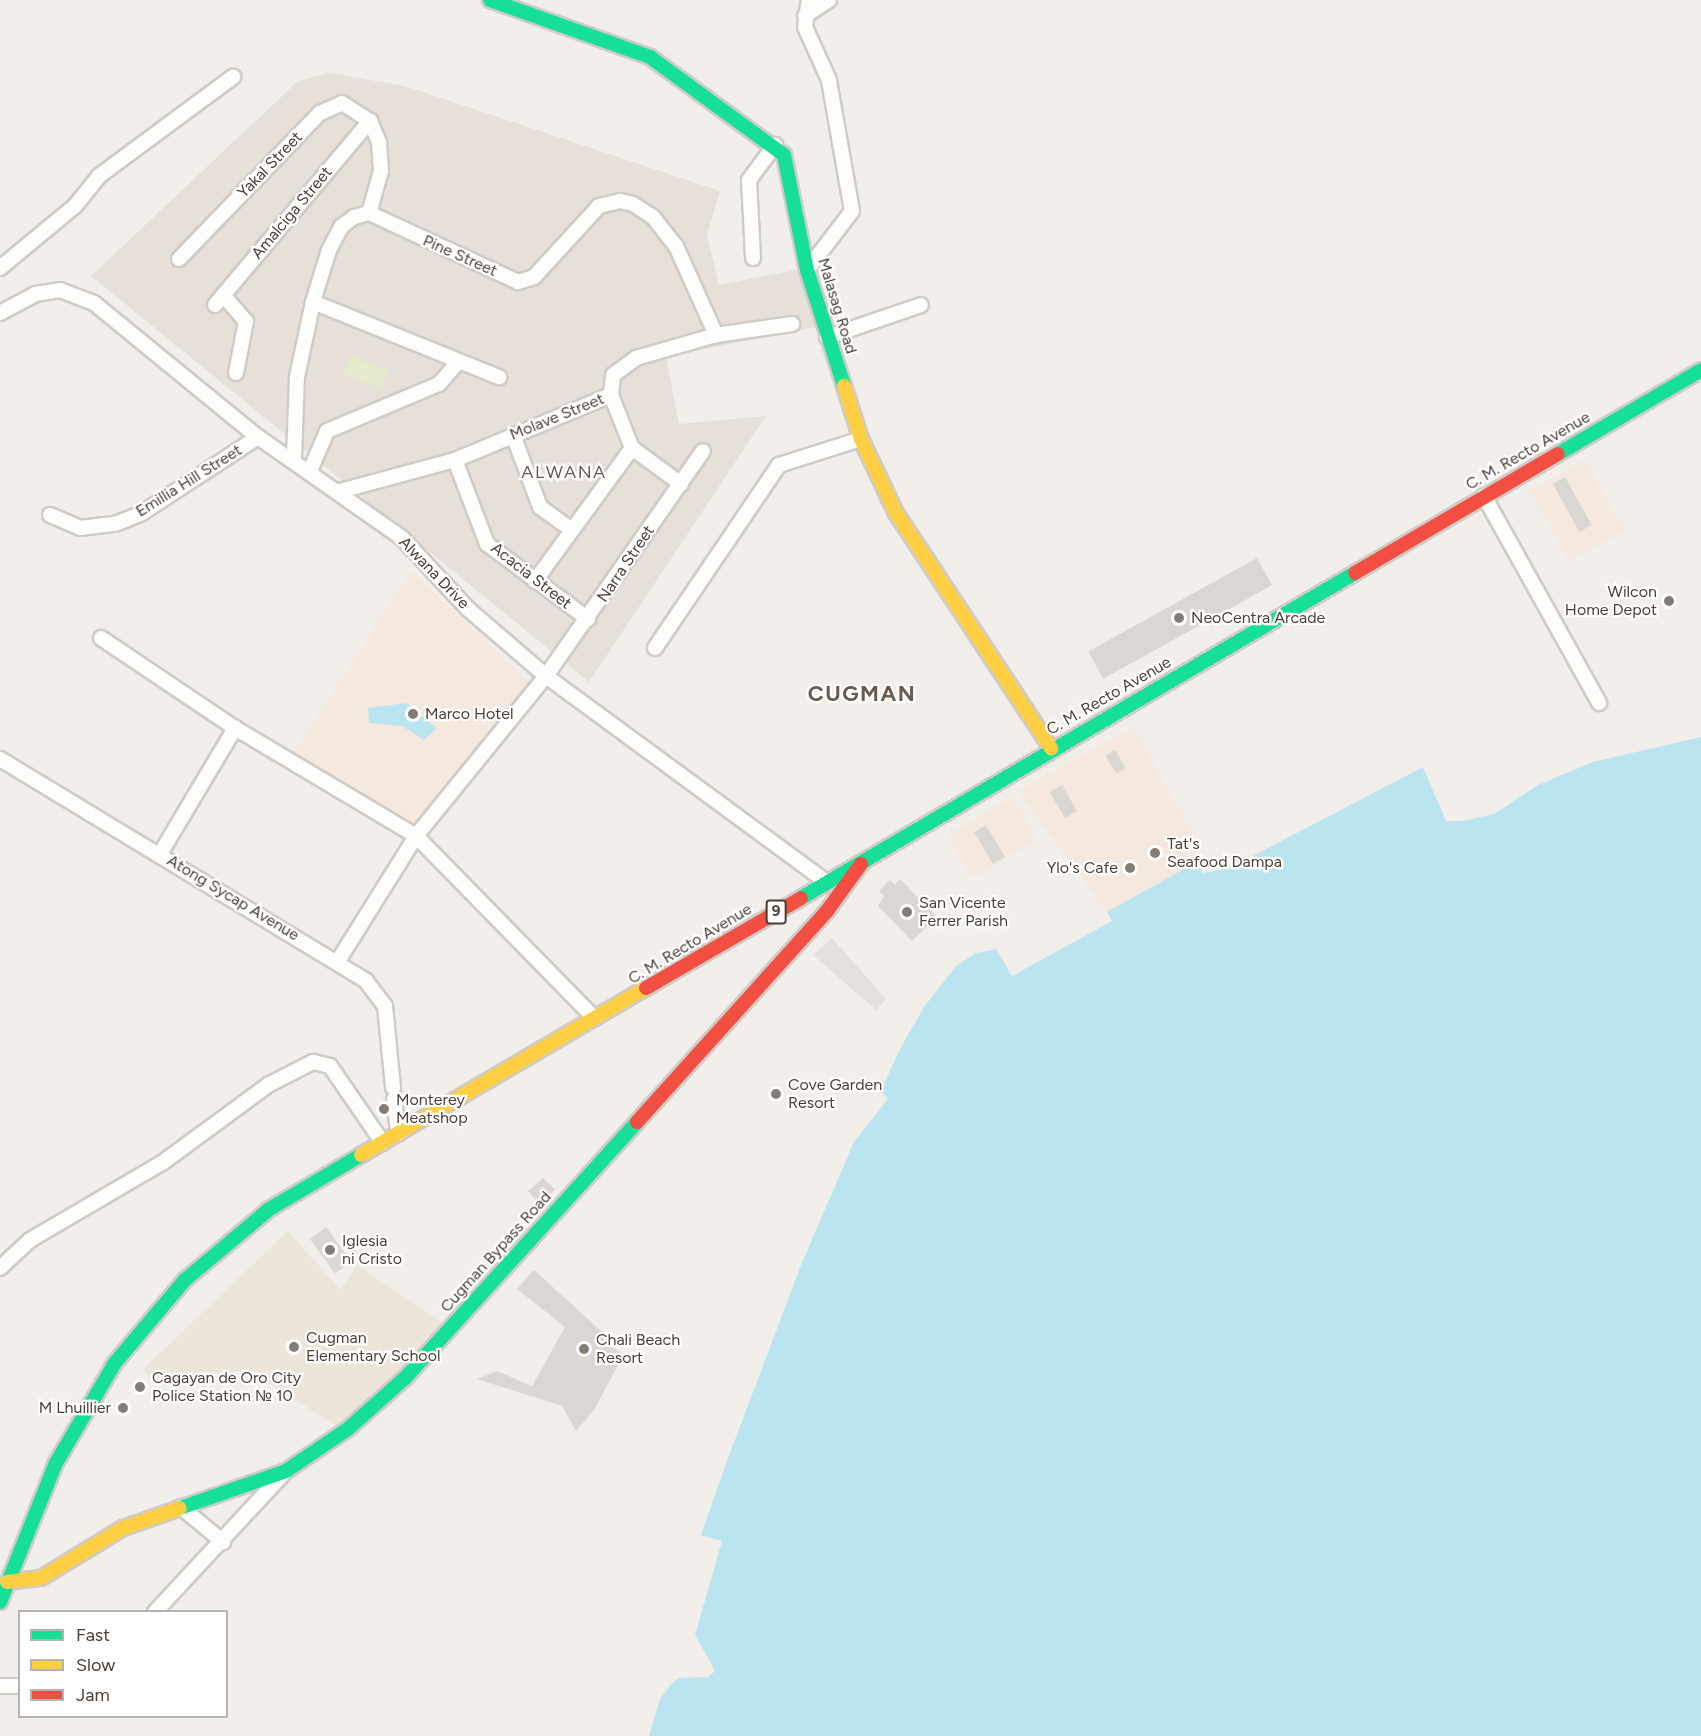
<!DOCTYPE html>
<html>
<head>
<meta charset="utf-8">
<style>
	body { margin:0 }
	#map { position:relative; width:1701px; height:1736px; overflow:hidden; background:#f2efeb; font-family:Figtree,sans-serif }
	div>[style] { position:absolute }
	.residential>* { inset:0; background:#e6e0d8 }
	.commercial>* { inset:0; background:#f5e8de; transform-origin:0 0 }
	.education>* { inset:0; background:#ede5da }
	.green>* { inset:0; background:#e4eccb; transform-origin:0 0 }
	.parking>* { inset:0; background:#e4e0dc }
	.water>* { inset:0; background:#bbe4f1 }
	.building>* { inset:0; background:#dad6d2; transform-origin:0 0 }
	.roads { filter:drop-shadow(2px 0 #cfcbc7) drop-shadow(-2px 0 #cfcbc7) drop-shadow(0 2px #cfcbc7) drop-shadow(0 -2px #cfcbc7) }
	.street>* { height:14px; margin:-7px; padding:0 7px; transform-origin:7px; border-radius:7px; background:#fdfdfc }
	.fast>* { height:14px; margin:-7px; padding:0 7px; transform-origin:7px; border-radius:7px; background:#16e098 }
	.slow>* { height:14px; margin:-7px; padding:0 7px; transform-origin:7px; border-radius:7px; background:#ffcf43 }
	.jam>* { height:14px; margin:-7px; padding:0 7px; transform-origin:7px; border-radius:7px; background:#f24e42 }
	.dots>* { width:16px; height:16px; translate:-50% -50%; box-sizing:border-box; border:3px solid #fff; border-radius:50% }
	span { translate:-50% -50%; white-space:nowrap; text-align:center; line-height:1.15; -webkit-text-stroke:4.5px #fff; paint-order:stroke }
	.shield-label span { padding:2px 4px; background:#fff; border:2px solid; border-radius:4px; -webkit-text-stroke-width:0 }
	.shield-label { font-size:15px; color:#493f36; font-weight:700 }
	.street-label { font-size:16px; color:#493f36 }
	.poi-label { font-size:16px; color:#493f36 }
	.right { translate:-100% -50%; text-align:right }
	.left { translate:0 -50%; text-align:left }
	.neighbourhood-label { font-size:18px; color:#6c5b4d; letter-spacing:1.5px }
	.district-label { font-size:22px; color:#6c5b4d; font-weight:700; letter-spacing:1.5px }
	.legend { position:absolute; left:18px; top:1610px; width:210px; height:108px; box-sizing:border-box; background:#fff; border:2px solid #b6b2af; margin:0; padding:8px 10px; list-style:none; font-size:18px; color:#493f36 }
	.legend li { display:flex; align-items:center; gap:12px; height:30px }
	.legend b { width:30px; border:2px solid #b6b2af }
</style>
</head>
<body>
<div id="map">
	<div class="residential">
		<i style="clip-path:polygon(329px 73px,405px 86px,720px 191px,707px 235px,719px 285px,801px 269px,816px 327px,666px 357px,679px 424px,766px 416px,589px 682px,91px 276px,298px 81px)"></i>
	</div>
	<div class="commercial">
		<i style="left:1585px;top:460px;width:81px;height:63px;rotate:61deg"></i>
		<i style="clip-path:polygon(411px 571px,531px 684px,414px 830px,291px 758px)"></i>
		<i style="clip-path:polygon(1133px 727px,1195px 838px,1198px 861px,1107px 912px,1018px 791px)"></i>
		<i style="left:1012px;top:797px;width:49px;height:76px;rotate:59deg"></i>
	</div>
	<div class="education">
		<i style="clip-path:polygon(288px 1231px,341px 1290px,357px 1265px,445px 1324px,341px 1429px,248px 1370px,151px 1380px,143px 1369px)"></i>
	</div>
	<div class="green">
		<i style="left:351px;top:356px;width:40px;height:19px;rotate:22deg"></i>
	</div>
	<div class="parking">
		<i style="clip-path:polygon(832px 938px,886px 999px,876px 1010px,813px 955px)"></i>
	</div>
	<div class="water">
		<i style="clip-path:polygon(406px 703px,437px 728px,424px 740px,402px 726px,369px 723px,368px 708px)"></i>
		<i style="clip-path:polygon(1701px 737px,1701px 1736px,649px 1736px,660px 1699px,672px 1683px,679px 1678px,708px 1677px,715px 1671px,695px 1635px,722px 1541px,701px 1535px,727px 1461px,801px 1265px,854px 1142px,888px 1099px,881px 1091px,900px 1049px,924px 1007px,956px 966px,976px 953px,996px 949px,1012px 976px,1112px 921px,1107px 912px,1198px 861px,1202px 873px,1230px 868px,1423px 767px,1446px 821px,1463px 821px,1494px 814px,1538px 785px,1593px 762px)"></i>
	</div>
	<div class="building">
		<i style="left:1565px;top:477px;width:55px;height:14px;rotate:61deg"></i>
		<i style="left:1257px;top:558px;width:31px;height:193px;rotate:61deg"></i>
		<i style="left:1115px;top:750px;width:21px;height:11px;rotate:59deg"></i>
		<i style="left:1062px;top:785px;width:30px;height:14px;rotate:60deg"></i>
		<i style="left:986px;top:825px;width:37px;height:14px;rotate:59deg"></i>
		<i style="clip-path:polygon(900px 879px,937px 917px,912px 941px,878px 906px,884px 896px,879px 891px,890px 880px,895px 885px)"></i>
		<i style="clip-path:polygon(543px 1178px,555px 1189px,541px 1206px,528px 1191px)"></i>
		<i style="left:326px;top:1227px;width:43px;height:20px;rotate:54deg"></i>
		<i style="clip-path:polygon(534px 1270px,611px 1340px,608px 1345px,624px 1354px,594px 1410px,576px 1431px,562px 1406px,477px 1379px,497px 1371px,532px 1386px,565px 1327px,517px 1289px)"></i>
	</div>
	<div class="roads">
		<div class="street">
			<i style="left:805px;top:16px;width:29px;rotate:-34deg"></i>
			<i style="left:753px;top:258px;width:78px;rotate:-92.9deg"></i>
			<i style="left:749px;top:180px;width:44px;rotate:-53.4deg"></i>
			<i style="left:179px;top:259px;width:203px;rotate:-46deg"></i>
			<i style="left:320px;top:113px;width:24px;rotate:-24deg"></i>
			<i style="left:342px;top:103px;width:33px;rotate:33deg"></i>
			<i style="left:370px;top:121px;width:23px;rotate:67deg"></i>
			<i style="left:379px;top:142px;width:29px;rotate:86deg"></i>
			<i style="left:381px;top:171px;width:44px;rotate:105.9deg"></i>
			<i style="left:0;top:268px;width:97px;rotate:-39.6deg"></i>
			<i style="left:75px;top:206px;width:38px;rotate:-51deg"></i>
			<i style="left:99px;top:176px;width:167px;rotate:-36.5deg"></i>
			<i style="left:807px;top:270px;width:74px;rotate:-52.7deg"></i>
			<i style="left:852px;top:211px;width:133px;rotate:-100deg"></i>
			<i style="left:829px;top:80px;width:58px;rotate:-114.4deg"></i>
			<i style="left:805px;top:27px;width:27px;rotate:-82deg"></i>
			<i style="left:223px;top:295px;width:35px;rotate:49deg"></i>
			<i style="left:246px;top:321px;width:53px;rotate:100.9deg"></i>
			<i style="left:313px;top:302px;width:201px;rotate:22deg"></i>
			<i style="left:215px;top:305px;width:241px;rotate:-49.9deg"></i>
			<i style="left:0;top:313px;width:40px;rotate:-28deg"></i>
			<i style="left:35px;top:294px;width:25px;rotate:-9deg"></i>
			<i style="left:60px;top:290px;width:36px;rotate:21deg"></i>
			<i style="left:94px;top:303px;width:212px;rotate:39.3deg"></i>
			<i style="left:258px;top:437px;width:176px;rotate:35deg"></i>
			<i style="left:402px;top:538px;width:97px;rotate:47.1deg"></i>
			<i style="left:468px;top:609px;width:103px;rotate:40.7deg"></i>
			<i style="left:546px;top:676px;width:348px;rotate:36.3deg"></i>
			<i style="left:827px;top:337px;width:99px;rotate:-18.8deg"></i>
			<i style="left:611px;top:395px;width:57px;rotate:68.4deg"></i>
			<i style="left:632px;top:448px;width:61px;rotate:36.3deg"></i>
			<i style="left:513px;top:435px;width:77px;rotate:69.4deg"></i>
			<i style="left:540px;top:507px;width:39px;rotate:36deg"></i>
			<i style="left:294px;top:458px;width:81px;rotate:-87.9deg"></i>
			<i style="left:297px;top:377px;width:77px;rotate:-78deg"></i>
			<i style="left:313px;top:302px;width:54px;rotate:-72.9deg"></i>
			<i style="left:329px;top:250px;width:27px;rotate:-62deg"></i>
			<i style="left:342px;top:226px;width:15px;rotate:-37deg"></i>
			<i style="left:354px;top:217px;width:16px;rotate:-15deg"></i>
			<i style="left:369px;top:213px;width:164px;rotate:24.8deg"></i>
			<i style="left:518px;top:282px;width:17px;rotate:-17deg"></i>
			<i style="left:534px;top:277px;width:96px;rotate:-47.5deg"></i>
			<i style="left:599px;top:206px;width:22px;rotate:-13deg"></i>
			<i style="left:620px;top:201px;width:13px;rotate:13deg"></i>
			<i style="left:633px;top:204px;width:24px;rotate:33deg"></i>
			<i style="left:653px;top:217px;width:37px;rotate:52deg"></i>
			<i style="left:676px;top:246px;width:98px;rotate:65.8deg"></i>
			<i style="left:455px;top:460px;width:90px;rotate:69.1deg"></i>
			<i style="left:487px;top:544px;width:126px;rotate:36.6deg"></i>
			<i style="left:310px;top:471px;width:43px;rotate:-67deg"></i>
			<i style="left:327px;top:431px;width:121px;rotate:-22.8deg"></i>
			<i style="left:439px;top:384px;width:30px;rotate:-49deg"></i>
			<i style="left:340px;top:491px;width:119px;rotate:-15.1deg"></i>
			<i style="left:455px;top:460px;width:169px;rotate:-22.6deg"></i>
			<i style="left:611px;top:395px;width:20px;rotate:-84deg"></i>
			<i style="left:613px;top:375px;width:29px;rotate:-36deg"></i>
			<i style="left:636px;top:358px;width:83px;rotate:-16deg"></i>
			<i style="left:716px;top:335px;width:77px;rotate:-8.2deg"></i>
			<i style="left:1484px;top:496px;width:237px;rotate:60.9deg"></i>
			<i style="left:50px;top:515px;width:33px;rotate:23deg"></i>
			<i style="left:80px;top:528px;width:35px;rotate:-7deg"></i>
			<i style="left:115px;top:524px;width:29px;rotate:-22deg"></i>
			<i style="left:142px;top:513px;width:139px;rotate:-33.2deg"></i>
			<i style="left:535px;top:581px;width:165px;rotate:-53.9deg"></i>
			<i style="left:101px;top:638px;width:161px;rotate:33.9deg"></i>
			<i style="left:235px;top:728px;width:211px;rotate:30.8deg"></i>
			<i style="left:416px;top:836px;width:255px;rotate:45.6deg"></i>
			<i style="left:655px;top:648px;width:221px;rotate:-55.9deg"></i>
			<i style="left:779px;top:465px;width:86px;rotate:-17.6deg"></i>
			<i style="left:0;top:759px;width:428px;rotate:31.2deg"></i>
			<i style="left:366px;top:981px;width:31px;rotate:53deg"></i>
			<i style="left:385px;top:1006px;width:82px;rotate:84.4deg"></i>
			<i style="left:160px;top:854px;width:147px;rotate:-59.2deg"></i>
			<i style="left:338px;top:961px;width:147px;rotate:-58deg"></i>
			<i style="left:416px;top:836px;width:206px;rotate:-50.9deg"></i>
			<i style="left:546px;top:676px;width:274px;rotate:-55.1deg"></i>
			<i style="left:394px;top:1099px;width:35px;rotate:83deg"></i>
			<i style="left:0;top:1268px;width:41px;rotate:-43deg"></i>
			<i style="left:30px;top:1240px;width:153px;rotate:-30.3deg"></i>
			<i style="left:162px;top:1163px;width:132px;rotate:-36.3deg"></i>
			<i style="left:268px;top:1085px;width:51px;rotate:-27.1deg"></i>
			<i style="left:313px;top:1062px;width:17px;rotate:13deg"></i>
			<i style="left:330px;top:1066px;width:93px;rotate:55.5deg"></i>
			<i style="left:181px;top:1507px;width:55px;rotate:39.8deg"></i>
			<i style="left:155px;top:1612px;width:190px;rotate:-47.1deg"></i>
			<i style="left:0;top:1686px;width:20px"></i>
		</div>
		<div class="fast">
			<i style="left:490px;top:0;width:170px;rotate:19.6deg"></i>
			<i style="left:650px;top:57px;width:166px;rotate:36.2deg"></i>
			<i style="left:784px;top:155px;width:117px;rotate:78.7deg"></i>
			<i style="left:807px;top:270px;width:122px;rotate:72.3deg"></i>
			<i style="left:1558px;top:454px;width:166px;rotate:-30.4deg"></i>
			<i style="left:801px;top:898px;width:642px;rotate:-30.4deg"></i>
			<i style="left:180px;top:1508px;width:112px;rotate:-19.2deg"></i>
			<i style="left:286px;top:1471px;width:76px;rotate:-34.3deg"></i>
			<i style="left:349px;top:1428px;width:75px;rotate:-41.8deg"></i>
			<i style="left:405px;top:1378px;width:345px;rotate:-47.8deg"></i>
			<i style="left:0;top:1602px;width:150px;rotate:-68.1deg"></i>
			<i style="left:56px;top:1463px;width:116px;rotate:-59.5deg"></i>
			<i style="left:115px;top:1363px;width:109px;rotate:-49.9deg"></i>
			<i style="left:185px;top:1280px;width:109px;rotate:-40.1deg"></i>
			<i style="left:268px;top:1210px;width:108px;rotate:-30.6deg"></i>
		</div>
		<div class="slow">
			<i style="left:844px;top:386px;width:56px;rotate:72.2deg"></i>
			<i style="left:861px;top:439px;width:82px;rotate:64.7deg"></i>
			<i style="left:896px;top:513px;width:282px;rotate:56.6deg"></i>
			<i style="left:361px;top:1155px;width:330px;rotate:-30.4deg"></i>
			<i style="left:7px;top:1582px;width:34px;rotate:-7deg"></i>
			<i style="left:41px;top:1578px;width:96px;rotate:-31.4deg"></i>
			<i style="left:123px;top:1528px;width:60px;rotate:-19.3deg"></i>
		</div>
		<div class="jam">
			<i style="left:1355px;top:573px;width:235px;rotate:-30.4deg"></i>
			<i style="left:646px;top:988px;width:179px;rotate:-30.1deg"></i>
			<i style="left:637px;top:1122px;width:284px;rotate:-48deg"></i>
			<i style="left:827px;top:911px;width:58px;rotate:-54.1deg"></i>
		</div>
	</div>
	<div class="dots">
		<i style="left:1669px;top:601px;background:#847d75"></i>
		<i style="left:1179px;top:618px;background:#847d75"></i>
		<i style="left:413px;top:714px;background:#847d75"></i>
		<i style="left:1155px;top:853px;background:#847d75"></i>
		<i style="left:1130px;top:868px;background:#847d75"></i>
		<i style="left:907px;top:912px;background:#847d75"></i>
		<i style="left:776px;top:1094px;background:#847d75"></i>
		<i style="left:384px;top:1109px;background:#847d75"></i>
		<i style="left:330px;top:1250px;background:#847d75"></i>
		<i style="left:294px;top:1347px;background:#847d75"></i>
		<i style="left:584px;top:1349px;background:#847d75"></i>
		<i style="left:140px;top:1387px;background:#847d75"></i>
		<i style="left:123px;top:1408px;background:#847d75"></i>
	</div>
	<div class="shield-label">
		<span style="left:776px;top:912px">9</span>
	</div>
	<div class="street-label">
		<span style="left:270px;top:165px;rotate:-46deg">Yakal Street</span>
		<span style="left:292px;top:213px;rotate:-50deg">Amalciga Street</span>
		<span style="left:460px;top:256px;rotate:24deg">Pine Street</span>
		<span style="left:837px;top:306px;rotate:73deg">Malasag Road</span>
		<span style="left:557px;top:417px;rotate:-22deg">Molave Street</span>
		<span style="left:1528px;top:451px;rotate:-30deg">C. M. Recto Avenue</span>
		<span style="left:189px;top:481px;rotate:-32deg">Emillia Hill Street</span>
		<span style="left:626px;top:564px;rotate:-56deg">Narra Street</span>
		<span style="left:434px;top:573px;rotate:46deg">Alwana Drive</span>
		<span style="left:531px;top:576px;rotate:38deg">Acacia Street</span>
		<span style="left:1109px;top:696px;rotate:-30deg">C. M. Recto Avenue</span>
		<span style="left:233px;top:898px;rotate:31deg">Atong Sycap Avenue</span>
		<span style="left:690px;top:944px;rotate:-31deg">C. M. Recto Avenue</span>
		<span style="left:496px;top:1252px;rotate:-48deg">Cugman Bypass Road</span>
	</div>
	<div class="poi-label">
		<span class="right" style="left:1657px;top:601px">Wilcon<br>Home Depot</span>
		<span class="left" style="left:1191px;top:618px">NeoCentra Arcade</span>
		<span class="left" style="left:425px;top:714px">Marco Hotel</span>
		<span class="left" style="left:1167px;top:853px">Tat's<br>Seafood Dampa</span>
		<span class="right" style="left:1118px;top:868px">Ylo's Cafe</span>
		<span class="left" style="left:919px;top:912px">San Vicente<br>Ferrer Parish</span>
		<span class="left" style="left:788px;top:1094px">Cove Garden<br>Resort</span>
		<span class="left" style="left:396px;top:1109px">Monterey<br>Meatshop</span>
		<span class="left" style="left:342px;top:1250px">Iglesia<br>ni Cristo</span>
		<span class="left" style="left:306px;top:1347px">Cugman<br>Elementary School</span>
		<span class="left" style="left:596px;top:1349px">Chali Beach<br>Resort</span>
		<span class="left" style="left:152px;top:1387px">Cagayan de Oro City<br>Police Station № 10</span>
		<span class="right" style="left:111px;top:1408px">M Lhuillier</span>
	</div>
	<div class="neighbourhood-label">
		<span style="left:564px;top:472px">ALWANA</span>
	</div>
	<div class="district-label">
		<span style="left:862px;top:694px">CUGMAN</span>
	</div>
	<ul class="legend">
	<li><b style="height:8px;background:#16e098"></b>Fast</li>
	<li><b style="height:8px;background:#ffcf43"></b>Slow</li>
	<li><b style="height:8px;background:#f24e42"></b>Jam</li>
	</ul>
</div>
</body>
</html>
